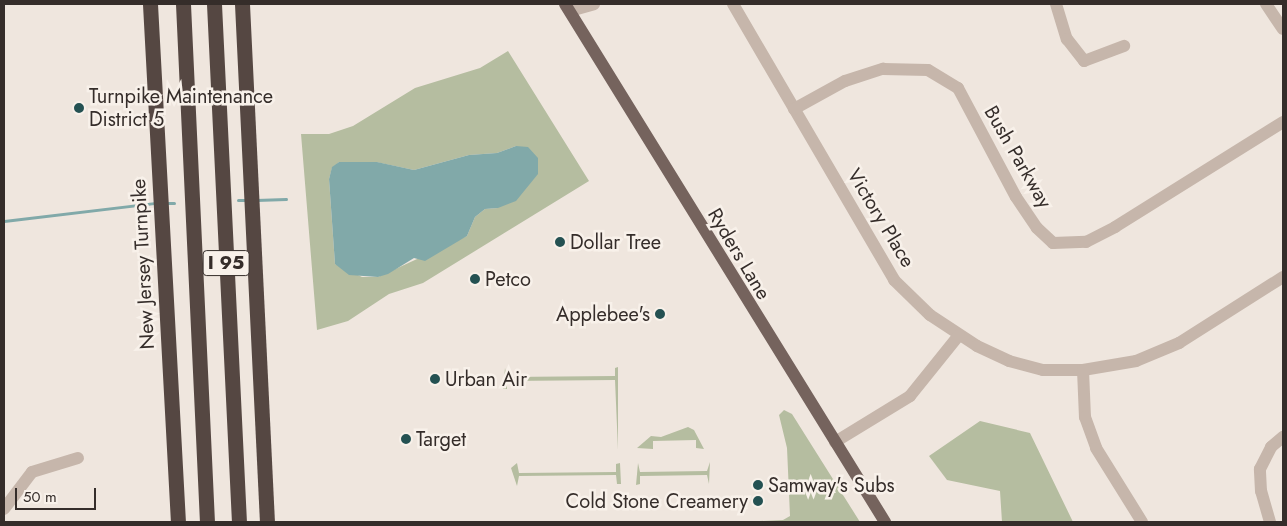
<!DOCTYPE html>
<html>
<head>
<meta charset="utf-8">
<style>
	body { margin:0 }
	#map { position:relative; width:1287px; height:526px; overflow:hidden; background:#efe6de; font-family:Jost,sans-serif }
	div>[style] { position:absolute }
	.green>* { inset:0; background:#b5bda0 }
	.water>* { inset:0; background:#81a9a9 }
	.stream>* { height:3px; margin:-1.5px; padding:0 1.5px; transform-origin:1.5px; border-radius:1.5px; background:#81a9a9 }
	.minor>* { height:12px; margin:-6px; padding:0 6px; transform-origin:6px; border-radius:6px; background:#c6b6ab }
	.major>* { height:12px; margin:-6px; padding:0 6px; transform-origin:6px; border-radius:6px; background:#75635d }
	.highway>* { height:15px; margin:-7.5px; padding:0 7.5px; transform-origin:7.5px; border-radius:7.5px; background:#554742 }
	.dots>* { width:14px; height:14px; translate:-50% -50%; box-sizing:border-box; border:2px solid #f8f1ea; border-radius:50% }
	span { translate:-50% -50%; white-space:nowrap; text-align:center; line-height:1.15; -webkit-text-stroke:5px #f8f1ea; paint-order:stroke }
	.shield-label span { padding:1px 4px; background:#f8f1ea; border:1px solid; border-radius:4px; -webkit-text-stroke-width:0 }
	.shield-label { font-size:19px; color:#352d2a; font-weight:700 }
	.poi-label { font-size:20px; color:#352d2a }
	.left { translate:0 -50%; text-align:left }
	.right { translate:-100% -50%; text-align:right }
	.street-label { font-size:20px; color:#352d2a }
	.frame { position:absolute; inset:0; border:5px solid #352d2a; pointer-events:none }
	.scale { position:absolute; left:15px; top:488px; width:81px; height:22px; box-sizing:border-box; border:2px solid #352d2a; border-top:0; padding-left:6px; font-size:15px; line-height:18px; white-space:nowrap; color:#352d2a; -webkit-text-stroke:4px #f8f1ea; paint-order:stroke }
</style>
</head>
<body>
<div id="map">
	<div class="green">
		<i style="clip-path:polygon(evenodd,508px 51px,589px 181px,423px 283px,389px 294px,348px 321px,317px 330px,301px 134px,329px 134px,353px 126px,415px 88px,480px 68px,508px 51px,516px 146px,498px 208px,485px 209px,475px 217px,467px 236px,378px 277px,362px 277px,335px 264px,329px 179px,332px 168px,339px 162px,376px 162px,414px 170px,469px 155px,497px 153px,516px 146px)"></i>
		<i style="clip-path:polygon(618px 367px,618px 450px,615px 380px,507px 381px,507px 389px,503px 389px,505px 368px,507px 377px,615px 376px,615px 368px)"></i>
		<i style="clip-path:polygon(784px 410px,792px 414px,860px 522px,739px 522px,783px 520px,790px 516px,787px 448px,779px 415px)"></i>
		<i style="clip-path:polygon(980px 421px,1030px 433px,1073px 522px,1002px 522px,1000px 491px,947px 480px,929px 456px)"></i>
		<i style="clip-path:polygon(688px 427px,694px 430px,704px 449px,696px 448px,696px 440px,653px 441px,653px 449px,637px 448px,651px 436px,661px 437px)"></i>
		<i style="clip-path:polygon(710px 462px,709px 484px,707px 475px,640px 476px,640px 484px,636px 485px,638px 463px,640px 472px,707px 471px)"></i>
		<i style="clip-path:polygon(517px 463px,519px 473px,616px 472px,616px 464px,620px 463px,621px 484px,617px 484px,616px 475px,519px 476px,517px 486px,511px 468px)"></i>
	</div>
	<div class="water">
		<i style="clip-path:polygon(516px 146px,528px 147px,538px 158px,538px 174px,516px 201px,498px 208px,485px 209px,475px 217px,467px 236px,425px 261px,414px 258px,388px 274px,378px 277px,349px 275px,335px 264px,329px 179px,332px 167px,339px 162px,377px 162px,414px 170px,469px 155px,497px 153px)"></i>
	</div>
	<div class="stream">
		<i style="left:238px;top:200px;width:9px"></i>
		<i style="left:256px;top:200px;width:30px;rotate:-2deg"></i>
		<i style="left:164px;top:203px;width:10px"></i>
		<i style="left:4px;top:221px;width:153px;rotate:-6.8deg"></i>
	</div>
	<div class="minor">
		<i style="left:733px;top:4px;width:320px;rotate:59.7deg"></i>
		<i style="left:894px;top:280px;width:50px;rotate:44.2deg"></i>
		<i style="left:930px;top:315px;width:56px;rotate:33.4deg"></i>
		<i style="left:977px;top:346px;width:35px;rotate:25deg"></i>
		<i style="left:1009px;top:361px;width:35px;rotate:15deg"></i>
		<i style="left:1043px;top:370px;width:40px"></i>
		<i style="left:1083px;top:370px;width:54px;rotate:-9.6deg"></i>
		<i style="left:1136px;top:361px;width:47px;rotate:-22.7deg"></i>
		<i style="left:1179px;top:343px;width:123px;rotate:-32.4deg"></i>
		<i style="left:1056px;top:4px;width:37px;rotate:73deg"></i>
		<i style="left:1067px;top:39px;width:28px;rotate:52deg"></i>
		<i style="left:1084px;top:61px;width:43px;rotate:-20.6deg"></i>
		<i style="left:1266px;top:4px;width:30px;rotate:56deg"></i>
		<i style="left:570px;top:11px;width:25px;rotate:-16deg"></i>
		<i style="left:794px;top:109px;width:58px;rotate:-28.8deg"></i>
		<i style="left:845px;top:81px;width:40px;rotate:-18deg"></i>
		<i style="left:883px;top:69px;width:45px;rotate:1.3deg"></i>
		<i style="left:928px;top:70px;width:35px;rotate:31deg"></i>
		<i style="left:958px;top:88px;width:123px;rotate:62deg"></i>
		<i style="left:1016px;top:197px;width:37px;rotate:56deg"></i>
		<i style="left:1037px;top:228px;width:22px;rotate:43deg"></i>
		<i style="left:1053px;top:243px;width:33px;rotate:-2deg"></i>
		<i style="left:1086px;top:242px;width:33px;rotate:-27deg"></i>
		<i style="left:1115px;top:227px;width:198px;rotate:-32deg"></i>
		<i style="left:1083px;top:370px;width:47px;rotate:87.6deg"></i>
		<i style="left:1085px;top:417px;width:33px;rotate:70deg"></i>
		<i style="left:1096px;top:448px;width:87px;rotate:58.1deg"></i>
		<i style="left:835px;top:442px;width:88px;rotate:-31.5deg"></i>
		<i style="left:910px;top:396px;width:78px;rotate:-51.2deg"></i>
		<i style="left:4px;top:509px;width:46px;rotate:-52.9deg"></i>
		<i style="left:32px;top:472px;width:48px;rotate:-16.9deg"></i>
		<i style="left:1270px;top:522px;width:32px;rotate:-106deg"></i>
		<i style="left:1261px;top:491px;width:22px;rotate:-93deg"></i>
		<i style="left:1260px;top:469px;width:25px;rotate:-63deg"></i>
		<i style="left:1271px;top:447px;width:16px;rotate:-40deg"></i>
	</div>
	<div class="major">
		<i style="left:565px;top:4px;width:609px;rotate:58.29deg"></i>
	</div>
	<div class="highway">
		<i style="left:150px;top:4px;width:519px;rotate:86.91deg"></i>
		<i style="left:183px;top:4px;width:519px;rotate:87.35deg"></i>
		<i style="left:214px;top:4px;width:519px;rotate:87.24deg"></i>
		<i style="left:242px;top:4px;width:519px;rotate:87.24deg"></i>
	</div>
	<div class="dots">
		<i style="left:79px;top:108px;background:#245152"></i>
		<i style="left:560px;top:242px;background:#245152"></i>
		<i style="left:475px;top:279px;background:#245152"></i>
		<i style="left:660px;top:314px;background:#245152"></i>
		<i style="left:435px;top:379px;background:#245152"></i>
		<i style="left:406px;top:439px;background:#245152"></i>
		<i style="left:758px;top:485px;background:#245152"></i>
		<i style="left:758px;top:501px;background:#245152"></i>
	</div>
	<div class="shield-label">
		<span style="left:226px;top:263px">I 95</span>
	</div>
	<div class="poi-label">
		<span class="left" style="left:89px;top:108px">Turnpike Maintenance<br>District 5</span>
		<span class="left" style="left:570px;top:242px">Dollar Tree</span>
		<span class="left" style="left:485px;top:279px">Petco</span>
		<span class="right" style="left:650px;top:314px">Applebee's</span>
		<span class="left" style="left:445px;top:379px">Urban Air</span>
		<span class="left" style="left:416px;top:439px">Target</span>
		<span class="left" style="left:768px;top:485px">Samway's Subs</span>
		<span class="right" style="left:748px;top:501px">Cold Stone Creamery</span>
	</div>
	<div class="street-label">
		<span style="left:1018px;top:157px;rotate:60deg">Bush Parkway</span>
		<span style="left:881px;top:218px;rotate:59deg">Victory Place</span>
		<span style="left:739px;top:254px;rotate:59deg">Ryders Lane</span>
		<span style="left:143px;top:264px;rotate:-93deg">New Jersey Turnpike</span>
	</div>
	<div class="frame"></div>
	<div class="scale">50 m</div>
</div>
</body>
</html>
